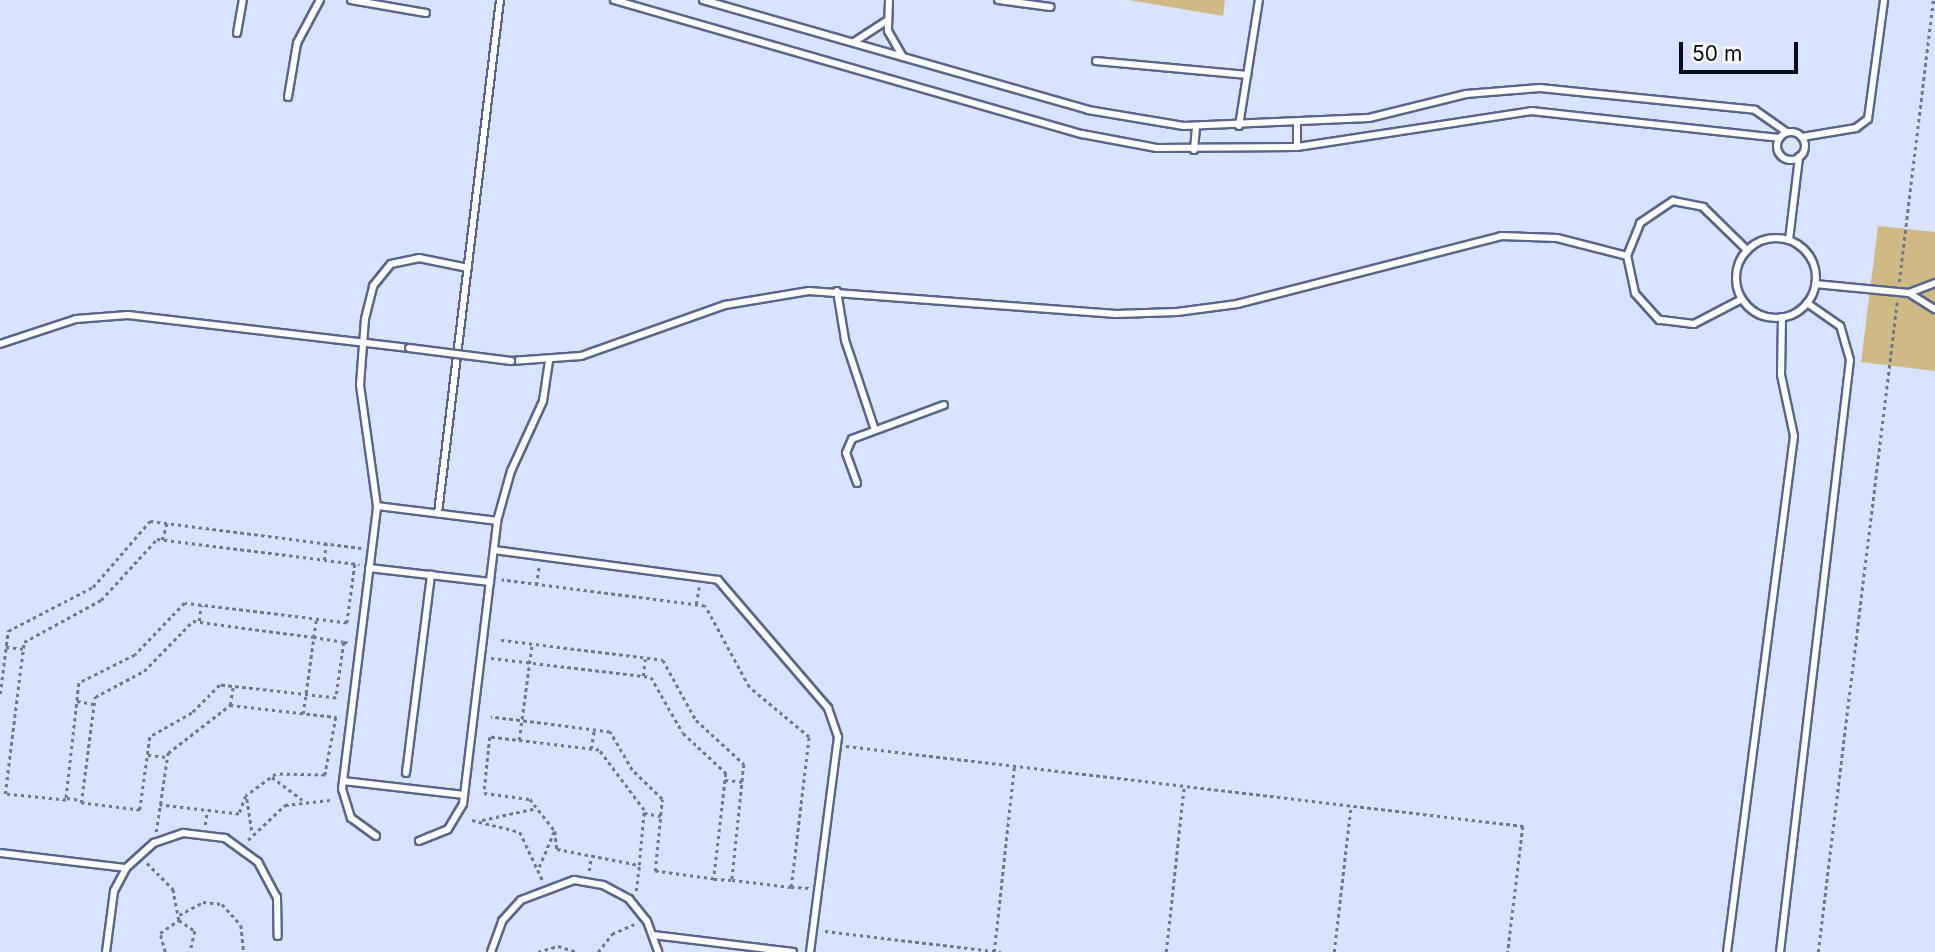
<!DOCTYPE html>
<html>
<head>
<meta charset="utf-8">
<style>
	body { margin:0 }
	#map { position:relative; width:1935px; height:952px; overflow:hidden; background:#d9e3fd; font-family:Inter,sans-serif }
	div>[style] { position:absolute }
	.green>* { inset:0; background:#cfba86 }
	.path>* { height:2.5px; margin-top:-1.25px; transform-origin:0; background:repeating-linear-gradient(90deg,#70788c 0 3.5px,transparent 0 7px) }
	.roads { filter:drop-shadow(2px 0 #59668b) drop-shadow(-2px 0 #59668b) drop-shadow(0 2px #59668b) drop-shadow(0 -2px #59668b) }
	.service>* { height:6px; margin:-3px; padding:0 3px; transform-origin:3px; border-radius:3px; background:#fff }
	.service>.ring { margin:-3px; padding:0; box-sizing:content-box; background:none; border:6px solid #fff; border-radius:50% }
	.bridges { filter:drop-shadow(2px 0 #59668b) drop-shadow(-2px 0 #59668b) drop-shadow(0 2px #59668b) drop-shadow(0 -2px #59668b) }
	.service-bridge>* { height:6px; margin:-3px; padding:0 3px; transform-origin:3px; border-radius:3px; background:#fff }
	span { translate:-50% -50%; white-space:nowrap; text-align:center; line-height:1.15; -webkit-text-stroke:5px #fff; paint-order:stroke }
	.scale { position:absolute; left:1679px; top:42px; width:119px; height:32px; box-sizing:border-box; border:4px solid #070c1a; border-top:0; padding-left:9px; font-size:21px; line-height:24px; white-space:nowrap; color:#070c1a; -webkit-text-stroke:5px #fff; paint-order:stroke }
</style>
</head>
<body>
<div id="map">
	<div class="green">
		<i style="clip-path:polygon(1129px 0,1225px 0,1223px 16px)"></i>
		<i style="clip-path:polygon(1878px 226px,1935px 232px,1935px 371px,1861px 362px)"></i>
	</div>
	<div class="path">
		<i style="left:1899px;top:282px;width:284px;rotate:-83.1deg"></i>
		<i style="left:162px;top:540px;width:18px;rotate:-74deg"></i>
		<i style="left:324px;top:560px;width:17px;rotate:-83deg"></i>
		<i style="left:355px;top:564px;width:60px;rotate:97.7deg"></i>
		<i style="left:347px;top:623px;width:163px;rotate:-173deg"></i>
		<i style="left:185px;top:603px;width:72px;rotate:133.9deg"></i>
		<i style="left:135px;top:655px;width:63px;rotate:153.4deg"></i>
		<i style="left:79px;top:683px;width:118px;rotate:96.3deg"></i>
		<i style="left:66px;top:800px;width:61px;rotate:-174.4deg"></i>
		<i style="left:5px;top:794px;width:153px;rotate:-82.9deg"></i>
		<i style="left:24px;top:642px;width:88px;rotate:-28.6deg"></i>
		<i style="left:101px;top:600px;width:83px;rotate:-47.4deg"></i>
		<i style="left:157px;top:539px;width:204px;rotate:7.1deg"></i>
		<i style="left:536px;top:585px;width:18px;rotate:-81deg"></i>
		<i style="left:696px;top:604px;width:17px;rotate:-80deg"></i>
		<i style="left:199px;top:621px;width:16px;rotate:-83deg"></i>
		<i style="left:501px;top:640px;width:163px;rotate:7deg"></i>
		<i style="left:663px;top:660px;width:68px;rotate:61.2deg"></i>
		<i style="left:696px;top:720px;width:65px;rotate:42.5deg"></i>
		<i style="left:744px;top:764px;width:117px;rotate:95.9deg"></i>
		<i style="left:732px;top:880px;width:59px;rotate:6.8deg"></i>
		<i style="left:791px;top:887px;width:151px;rotate:-83.2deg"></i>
		<i style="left:809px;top:737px;width:78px;rotate:-140.2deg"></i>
		<i style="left:749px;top:687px;width:92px;rotate:-118.5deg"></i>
		<i style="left:705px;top:606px;width:205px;rotate:-172.7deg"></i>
		<i style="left:344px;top:642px;width:57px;rotate:98.1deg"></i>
		<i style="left:336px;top:698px;width:117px;rotate:-173.6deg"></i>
		<i style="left:220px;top:685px;width:40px;rotate:135deg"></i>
		<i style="left:192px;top:713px;width:48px;rotate:150.3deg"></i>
		<i style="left:150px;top:737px;width:74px;rotate:97.8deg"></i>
		<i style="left:140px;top:810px;width:59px;rotate:-173.2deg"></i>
		<i style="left:81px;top:803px;width:107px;rotate:-82.5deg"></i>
		<i style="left:95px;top:697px;width:55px;rotate:-28deg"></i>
		<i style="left:144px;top:671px;width:70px;rotate:-45.6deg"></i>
		<i style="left:193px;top:621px;width:121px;rotate:7.6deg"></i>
		<i style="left:313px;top:637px;width:31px;rotate:9deg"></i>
		<i style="left:344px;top:642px;width:6px;rotate:9deg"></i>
		<i style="left:6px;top:647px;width:18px;rotate:6deg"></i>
		<i style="left:491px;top:658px;width:161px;rotate:6.8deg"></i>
		<i style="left:651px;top:677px;width:64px;rotate:60.3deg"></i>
		<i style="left:683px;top:733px;width:59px;rotate:42.9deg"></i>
		<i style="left:726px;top:773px;width:107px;rotate:96.5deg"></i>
		<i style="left:714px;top:879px;width:60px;rotate:-172.3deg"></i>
		<i style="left:655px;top:871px;width:72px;rotate:-84.4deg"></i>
		<i style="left:662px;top:799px;width:42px;rotate:-136deg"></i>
		<i style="left:632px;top:770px;width:44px;rotate:-120.1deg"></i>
		<i style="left:610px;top:732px;width:120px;rotate:-172.8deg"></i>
		<i style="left:643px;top:676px;width:17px;rotate:-83deg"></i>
		<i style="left:0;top:694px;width:64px;rotate:-82.8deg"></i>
		<i style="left:8px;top:631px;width:96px;rotate:-27.4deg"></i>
		<i style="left:93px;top:587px;width:87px;rotate:-49.2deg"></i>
		<i style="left:150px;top:521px;width:213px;rotate:7.3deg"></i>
		<i style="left:77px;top:701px;width:17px;rotate:10deg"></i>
		<i style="left:230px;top:705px;width:18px;rotate:-81deg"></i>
		<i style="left:303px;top:714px;width:95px;rotate:-82.1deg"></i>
		<i style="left:519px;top:740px;width:97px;rotate:-82.3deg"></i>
		<i style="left:846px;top:746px;width:682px;rotate:6.74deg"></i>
		<i style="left:1523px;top:826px;width:127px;rotate:96.8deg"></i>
		<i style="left:591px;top:749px;width:19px;rotate:-81deg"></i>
		<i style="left:148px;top:755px;width:19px;rotate:6deg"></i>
		<i style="left:272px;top:777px;width:38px;rotate:37deg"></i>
		<i style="left:725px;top:780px;width:18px;rotate:6deg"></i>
		<i style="left:67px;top:798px;width:14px;rotate:8deg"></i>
		<i style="left:247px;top:799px;width:32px;rotate:81deg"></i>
		<i style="left:644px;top:813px;width:17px;rotate:10deg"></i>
		<i style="left:472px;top:820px;width:49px;rotate:14deg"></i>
		<i style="left:520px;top:832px;width:54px;rotate:64.9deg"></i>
		<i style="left:482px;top:820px;width:56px;rotate:-12.3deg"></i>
		<i style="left:205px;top:825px;width:15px;rotate:-82deg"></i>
		<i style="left:156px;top:832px;width:80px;rotate:-81.4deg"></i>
		<i style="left:168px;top:753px;width:78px;rotate:-37.7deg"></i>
		<i style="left:230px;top:705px;width:107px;rotate:6.5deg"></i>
		<i style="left:336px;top:717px;width:59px;rotate:100.7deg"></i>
		<i style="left:325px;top:775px;width:49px;rotate:-178.8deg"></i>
		<i style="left:276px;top:774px;width:37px;rotate:144deg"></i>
		<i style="left:246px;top:796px;width:19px;rotate:111deg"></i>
		<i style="left:239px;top:814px;width:80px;rotate:-173.5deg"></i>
		<i style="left:248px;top:840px;width:51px;rotate:-43.4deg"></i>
		<i style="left:285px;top:805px;width:45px;rotate:-6.3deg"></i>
		<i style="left:147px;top:863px;width:37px;rotate:45deg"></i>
		<i style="left:173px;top:889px;width:32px;rotate:79deg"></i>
		<i style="left:539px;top:867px;width:38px;rotate:-67deg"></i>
		<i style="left:589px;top:871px;width:14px;rotate:-82deg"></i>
		<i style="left:714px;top:879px;width:17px;rotate:3deg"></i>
		<i style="left:791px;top:887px;width:18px;rotate:3deg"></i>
		<i style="left:636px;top:891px;width:26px;rotate:-83deg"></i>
		<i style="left:639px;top:865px;width:55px;rotate:-84.8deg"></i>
		<i style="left:644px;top:810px;width:75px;rotate:-126.9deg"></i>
		<i style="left:599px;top:750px;width:110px;rotate:-173.2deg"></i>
		<i style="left:490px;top:737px;width:56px;rotate:96.1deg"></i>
		<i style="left:484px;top:793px;width:46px;rotate:7.4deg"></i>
		<i style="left:530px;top:799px;width:41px;rotate:52deg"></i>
		<i style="left:555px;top:831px;width:18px;rotate:84deg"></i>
		<i style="left:557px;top:849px;width:84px;rotate:11deg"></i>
		<i style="left:179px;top:915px;width:27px;rotate:-28deg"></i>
		<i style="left:203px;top:902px;width:19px;rotate:6deg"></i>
		<i style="left:222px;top:904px;width:28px;rotate:48deg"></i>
		<i style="left:241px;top:925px;width:27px;rotate:84deg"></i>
		<i style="left:825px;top:931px;width:177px;rotate:6.8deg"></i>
		<i style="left:165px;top:952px;width:20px;rotate:-105deg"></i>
		<i style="left:160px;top:933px;width:23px;rotate:-34deg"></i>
		<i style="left:179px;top:920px;width:19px;rotate:35deg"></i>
		<i style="left:195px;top:931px;width:22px;rotate:103deg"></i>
		<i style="left:538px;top:952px;width:21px;rotate:-17deg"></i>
		<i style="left:558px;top:946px;width:21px;rotate:17deg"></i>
		<i style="left:598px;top:952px;width:23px;rotate:-52deg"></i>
		<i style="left:612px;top:934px;width:27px;rotate:-24deg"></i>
		<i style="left:994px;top:952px;width:186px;rotate:-83.8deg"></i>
		<i style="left:1166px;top:952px;width:167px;rotate:-83.8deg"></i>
		<i style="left:1334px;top:952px;width:147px;rotate:-83.4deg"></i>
		<i style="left:1818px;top:952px;width:655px;rotate:-83.07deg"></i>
	</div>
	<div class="roads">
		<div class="service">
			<i style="left:351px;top:0;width:76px;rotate:9.8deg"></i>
			<i style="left:614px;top:0;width:487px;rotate:16deg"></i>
			<i style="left:1082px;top:134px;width:76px;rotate:10.6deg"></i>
			<i style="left:1157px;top:148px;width:140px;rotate:-0.4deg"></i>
			<i style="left:1297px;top:147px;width:237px;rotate:-8.7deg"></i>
			<i style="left:1531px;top:111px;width:249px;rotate:6.2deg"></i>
			<i style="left:703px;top:0;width:400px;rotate:15.9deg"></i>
			<i style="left:1088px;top:110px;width:97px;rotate:9.5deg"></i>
			<i style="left:1184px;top:126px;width:185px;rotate:-2.5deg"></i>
			<i style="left:1369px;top:118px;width:100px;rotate:-13.9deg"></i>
			<i style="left:1466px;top:94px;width:74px;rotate:-4.6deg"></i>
			<i style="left:1540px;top:88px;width:216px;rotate:5.8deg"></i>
			<i style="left:1755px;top:110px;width:39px;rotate:35deg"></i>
			<i style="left:889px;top:0;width:31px;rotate:92deg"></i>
			<i style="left:888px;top:31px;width:30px;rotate:60deg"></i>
			<i style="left:998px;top:0;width:53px;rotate:7.5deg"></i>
			<i style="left:237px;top:33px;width:34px;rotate:-80deg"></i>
			<i style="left:854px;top:42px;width:38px;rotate:-33deg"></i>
			<i style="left:1096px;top:61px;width:152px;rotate:5.3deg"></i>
			<i style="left:288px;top:97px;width:55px;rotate:-80.5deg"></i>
			<i style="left:297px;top:43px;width:49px;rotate:-61.9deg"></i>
			<i style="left:1239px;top:126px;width:128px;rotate:-81deg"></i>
			<i class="ring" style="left:1777px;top:132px;width:22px;height:22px"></i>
			<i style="left:1802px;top:137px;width:55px;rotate:-9.5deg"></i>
			<i style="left:1856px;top:128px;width:15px;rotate:-37deg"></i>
			<i style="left:1868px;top:119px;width:120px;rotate:-82.3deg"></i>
			<i style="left:1297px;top:147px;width:25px;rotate:-90deg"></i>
			<i style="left:1194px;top:150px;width:24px;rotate:-85deg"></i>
			<i class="ring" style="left:1736px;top:238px;width:74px;height:74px"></i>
			<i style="left:1789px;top:240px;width:84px;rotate:-83.1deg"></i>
			<i style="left:1815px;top:284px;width:94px;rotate:5.5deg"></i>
			<i style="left:1909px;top:293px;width:28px;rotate:-21deg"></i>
			<i style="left:837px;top:291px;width:50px;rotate:80.7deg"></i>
			<i style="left:845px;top:340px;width:95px;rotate:71.6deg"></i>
			<i style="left:1909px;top:293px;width:31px;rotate:32deg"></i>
			<i style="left:1742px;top:299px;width:54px;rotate:152.5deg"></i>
			<i style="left:1694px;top:324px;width:35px;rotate:-173deg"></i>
			<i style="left:1659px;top:320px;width:36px;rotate:-132deg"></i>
			<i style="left:1635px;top:293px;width:38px;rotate:-102deg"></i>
			<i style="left:1627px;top:256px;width:35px;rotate:-68deg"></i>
			<i style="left:1640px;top:223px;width:40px;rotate:-34deg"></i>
			<i style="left:1673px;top:201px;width:31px;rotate:11deg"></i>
			<i style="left:1703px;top:207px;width:62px;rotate:44.3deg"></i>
			<i style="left:0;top:344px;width:80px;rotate:-18.2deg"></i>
			<i style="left:76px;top:319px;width:52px;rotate:-4.4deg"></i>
			<i style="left:128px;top:315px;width:283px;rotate:6.7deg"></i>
			<i style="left:511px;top:361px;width:70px;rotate:-4.1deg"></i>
			<i style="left:581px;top:356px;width:153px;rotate:-19.5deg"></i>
			<i style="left:725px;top:305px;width:85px;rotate:-9.5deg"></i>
			<i style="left:809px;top:291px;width:308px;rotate:4.3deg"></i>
			<i style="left:1116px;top:314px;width:61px;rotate:-1.9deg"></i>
			<i style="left:1177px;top:312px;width:61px;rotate:-7.6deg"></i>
			<i style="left:1237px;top:304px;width:273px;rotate:-14.4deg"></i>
			<i style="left:1501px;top:236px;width:56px;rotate:2deg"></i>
			<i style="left:1557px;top:238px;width:72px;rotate:14.4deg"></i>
			<i style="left:857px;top:483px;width:32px;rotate:-110deg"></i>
			<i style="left:846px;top:453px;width:15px;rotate:-67deg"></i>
			<i style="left:852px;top:439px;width:98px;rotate:-20.3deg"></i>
			<i style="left:377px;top:506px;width:121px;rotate:7.1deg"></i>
			<i style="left:438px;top:513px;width:517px;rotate:-83.11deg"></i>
			<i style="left:494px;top:550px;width:226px;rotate:7.6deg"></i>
			<i style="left:718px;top:580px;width:169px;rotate:49.3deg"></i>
			<i style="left:828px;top:708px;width:31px;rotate:71deg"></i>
			<i style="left:838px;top:737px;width:217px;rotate:97.4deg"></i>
			<i style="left:369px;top:568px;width:122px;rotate:6.6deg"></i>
			<i style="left:406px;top:773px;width:200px;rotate:-82.8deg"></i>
			<i style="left:343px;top:781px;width:122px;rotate:6.6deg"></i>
			<i style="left:376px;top:836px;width:31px;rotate:-144deg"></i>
			<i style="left:351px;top:818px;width:30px;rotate:-107deg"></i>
			<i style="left:342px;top:789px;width:285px;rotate:-82.9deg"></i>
			<i style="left:377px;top:506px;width:122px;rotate:-98deg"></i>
			<i style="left:360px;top:385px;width:66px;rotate:-85.7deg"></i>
			<i style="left:365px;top:319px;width:34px;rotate:-76deg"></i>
			<i style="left:373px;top:286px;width:28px;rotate:-51deg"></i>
			<i style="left:391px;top:264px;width:29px;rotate:-12deg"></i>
			<i style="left:419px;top:258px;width:50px;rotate:11.5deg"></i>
			<i style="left:419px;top:841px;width:31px;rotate:-22deg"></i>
			<i style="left:448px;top:829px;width:29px;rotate:-59deg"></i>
			<i style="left:463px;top:804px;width:285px;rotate:-83.1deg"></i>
			<i style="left:497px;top:521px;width:52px;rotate:-74.4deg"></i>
			<i style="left:511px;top:471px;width:77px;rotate:-65.4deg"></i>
			<i style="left:543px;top:401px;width:40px;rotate:-81.5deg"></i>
			<i style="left:0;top:853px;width:127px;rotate:6.8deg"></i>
			<i style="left:653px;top:935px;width:141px;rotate:6.9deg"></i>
			<i style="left:106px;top:952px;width:62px;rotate:-82.5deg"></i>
			<i style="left:114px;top:891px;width:26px;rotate:-62deg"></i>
			<i style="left:126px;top:868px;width:38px;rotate:-42deg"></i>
			<i style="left:154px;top:843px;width:31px;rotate:-19deg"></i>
			<i style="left:183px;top:833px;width:42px;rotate:6.8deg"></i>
			<i style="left:225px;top:838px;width:41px;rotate:36deg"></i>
			<i style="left:258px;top:862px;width:40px;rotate:62deg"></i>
			<i style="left:277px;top:897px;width:39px;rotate:89deg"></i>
			<i style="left:491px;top:952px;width:33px;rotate:-70deg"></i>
			<i style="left:502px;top:921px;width:28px;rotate:-48deg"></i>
			<i style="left:521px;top:900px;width:57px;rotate:-20.7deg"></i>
			<i style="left:574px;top:880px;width:29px;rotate:10deg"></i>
			<i style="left:603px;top:885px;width:30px;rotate:28deg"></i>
			<i style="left:629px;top:899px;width:28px;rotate:51deg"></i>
			<i style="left:647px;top:921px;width:33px;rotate:70deg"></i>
			<i style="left:1727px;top:952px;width:520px;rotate:-82.6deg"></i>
			<i style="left:1794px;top:436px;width:62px;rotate:-102deg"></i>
			<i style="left:1781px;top:375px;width:58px;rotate:-89deg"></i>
			<i style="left:1780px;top:952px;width:596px;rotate:-83.26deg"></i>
			<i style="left:1850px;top:360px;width:35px;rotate:-106deg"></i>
			<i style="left:1840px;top:326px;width:40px;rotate:-145.1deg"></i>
		</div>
	</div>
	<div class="bridges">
		<div class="service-bridge">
			<i style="left:409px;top:348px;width:103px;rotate:7.3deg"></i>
		</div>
	</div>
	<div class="scale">50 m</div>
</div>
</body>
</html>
